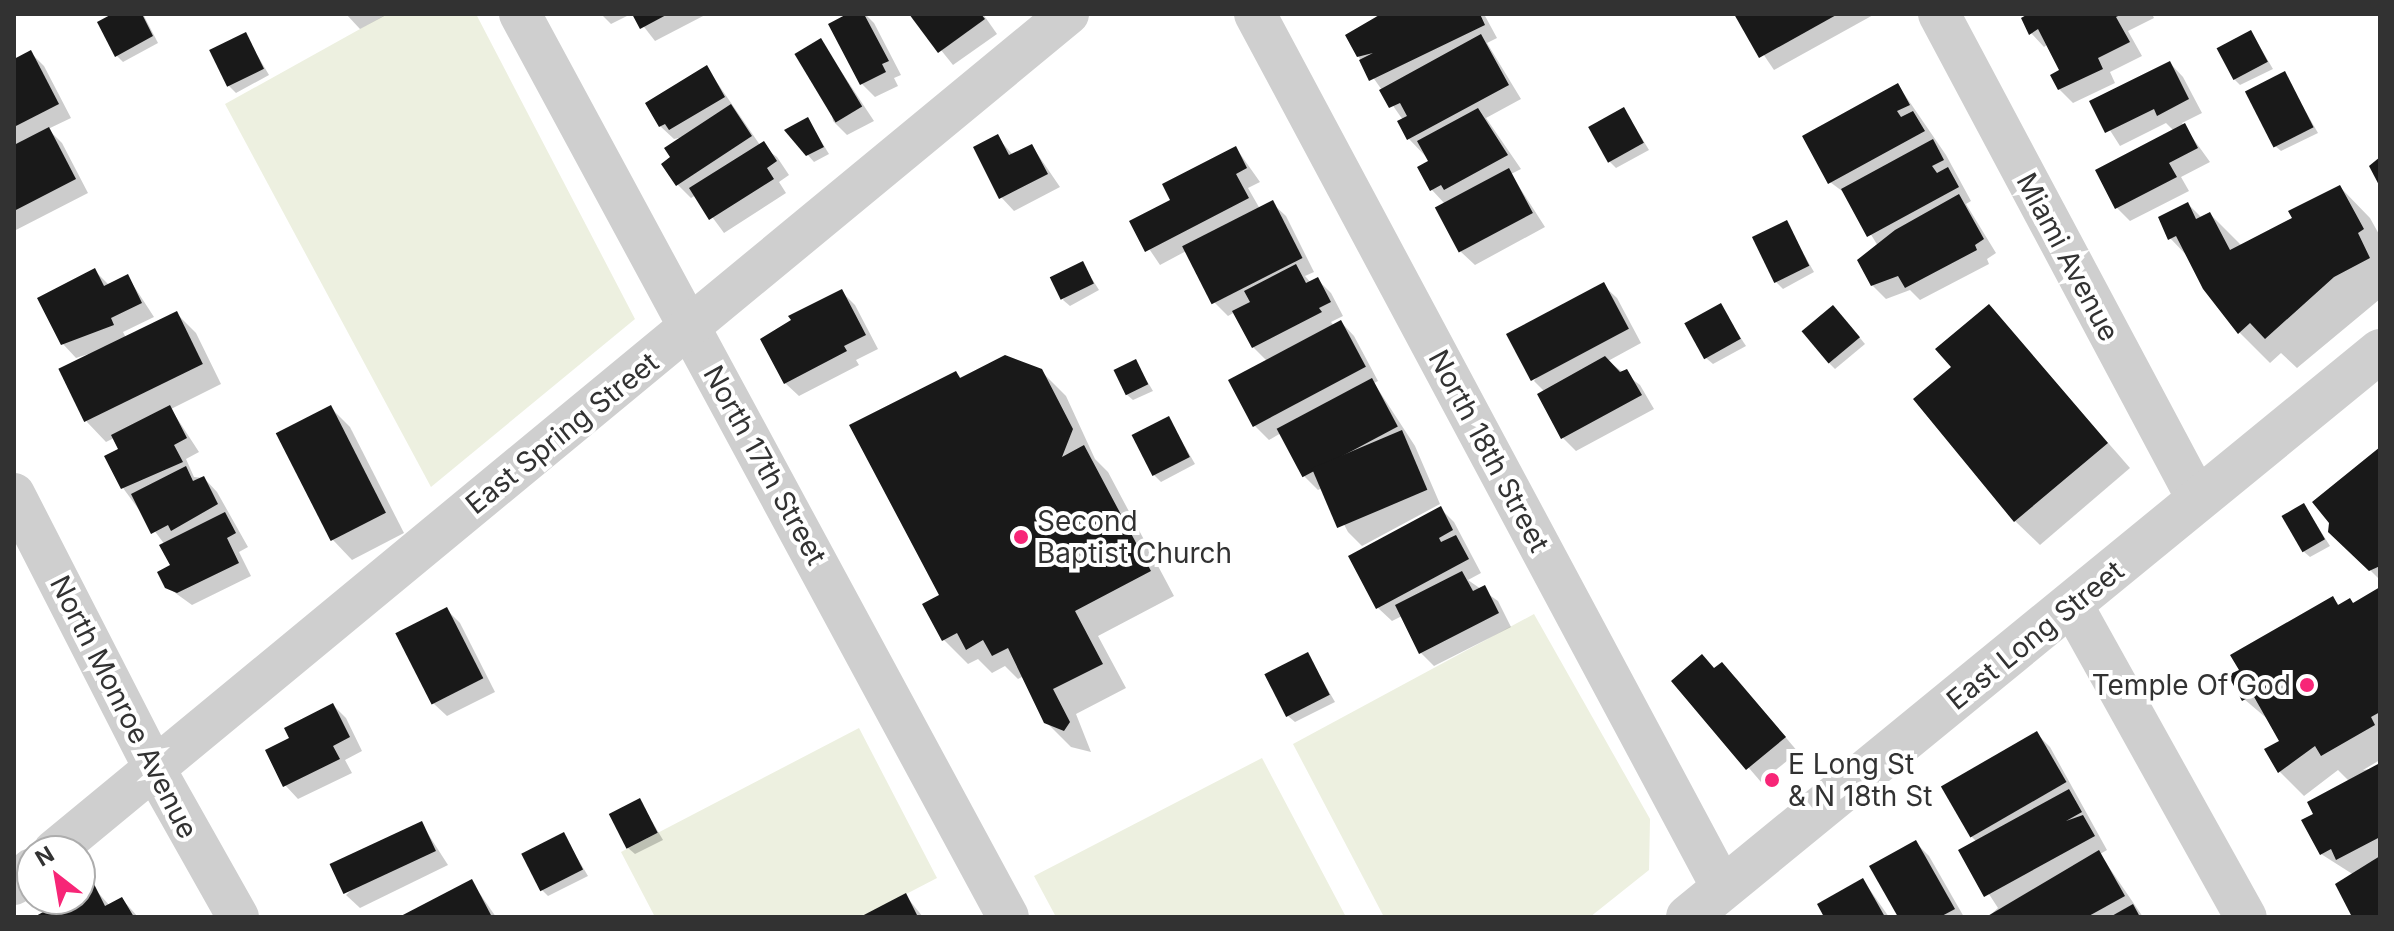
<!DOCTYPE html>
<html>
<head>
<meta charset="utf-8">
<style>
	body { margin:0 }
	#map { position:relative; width:2394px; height:931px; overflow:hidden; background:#fff; font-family:Inter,sans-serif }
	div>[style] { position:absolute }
	.green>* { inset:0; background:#edf0e0 }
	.shadow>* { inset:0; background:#0003 }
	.building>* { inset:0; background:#191919; transform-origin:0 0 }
	.minor>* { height:42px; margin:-21px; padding:0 21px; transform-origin:21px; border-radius:21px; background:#cfcfcf }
	.tertiary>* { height:44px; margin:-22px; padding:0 22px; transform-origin:22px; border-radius:22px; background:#cfcfcf }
	.dots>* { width:22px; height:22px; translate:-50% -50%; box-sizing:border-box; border:4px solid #fff; border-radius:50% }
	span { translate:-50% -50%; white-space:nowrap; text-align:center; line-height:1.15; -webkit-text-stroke:8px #fff; paint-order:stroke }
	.street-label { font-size:28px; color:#323232 }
	.poi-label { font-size:28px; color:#323232 }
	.left { translate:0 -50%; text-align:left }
	.right { translate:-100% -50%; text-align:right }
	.frame { position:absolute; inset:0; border:16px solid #323232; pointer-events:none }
	.north { position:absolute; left:16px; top:835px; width:80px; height:80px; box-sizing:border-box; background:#fff; border:2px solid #adadad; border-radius:50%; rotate:329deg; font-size:22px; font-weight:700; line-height:32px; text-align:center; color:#323232 }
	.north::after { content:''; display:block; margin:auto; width:28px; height:36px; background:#f72677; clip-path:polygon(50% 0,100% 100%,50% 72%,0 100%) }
</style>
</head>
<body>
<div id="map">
	<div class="green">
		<i style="clip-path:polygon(387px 14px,476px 14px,635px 319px,431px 487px,225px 104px)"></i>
		<i style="clip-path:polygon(1534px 614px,1650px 819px,1649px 870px,1590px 917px,1384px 917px,1293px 744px)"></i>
		<i style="clip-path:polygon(859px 728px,937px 878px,862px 917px,655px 917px,621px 852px)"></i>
		<i style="clip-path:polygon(1262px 758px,1346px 917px,1056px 917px,1034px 876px)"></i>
	</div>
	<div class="shadow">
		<i style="clip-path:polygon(117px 14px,143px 14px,158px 43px,123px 62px,117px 56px)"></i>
		<i style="clip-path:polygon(346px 14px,388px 14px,360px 29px)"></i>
		<i style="clip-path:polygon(601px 14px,631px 14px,611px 24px)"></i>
		<i style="clip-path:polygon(634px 14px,707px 14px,655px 41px)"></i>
		<i style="clip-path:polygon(852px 14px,865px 14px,874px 23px,901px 75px,894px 78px,898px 86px,875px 97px,862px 84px)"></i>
		<i style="clip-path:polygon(912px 14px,983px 14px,997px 34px,953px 65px)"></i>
		<i style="clip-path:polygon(1374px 14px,1484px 14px,1497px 38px,1487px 43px,1521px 99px,1486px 118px,1521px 169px,1511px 174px,1545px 227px,1475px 265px,1461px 252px,1445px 204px,1432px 190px,1431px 162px,1409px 139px,1403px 120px,1358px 56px,1379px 19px)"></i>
		<i style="clip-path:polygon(1736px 14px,1875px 14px,1774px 70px)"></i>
		<i style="clip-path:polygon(2030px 14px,2152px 14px,2154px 18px,2128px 31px,2142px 56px,2110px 72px,2115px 83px,2073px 103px,2059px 89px,2062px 71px,2048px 44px,2044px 47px,2031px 33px)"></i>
		<i style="clip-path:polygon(2251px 32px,2273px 69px,2240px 85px,2233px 78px)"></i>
		<i style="clip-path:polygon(245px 34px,269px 75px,236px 93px,229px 86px)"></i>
		<i style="clip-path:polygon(821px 41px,874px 121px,847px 135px,833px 121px)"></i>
		<i style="clip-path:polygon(31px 53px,44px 66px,71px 118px,48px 129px,62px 143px,88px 193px,14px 231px,14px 63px)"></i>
		<i style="clip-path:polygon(2170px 63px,2183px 77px,2202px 113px,2182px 123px,2210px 162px,2181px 177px,2189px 191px,2130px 221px,2116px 207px,2174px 131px,2166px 123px,2120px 146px,2092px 102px)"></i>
		<i style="clip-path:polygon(707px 68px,760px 145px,777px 157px,789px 175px,779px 182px,786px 193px,724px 233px,696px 195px,691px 198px,677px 184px,673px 158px,684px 137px,674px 139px,660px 126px)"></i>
		<i style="clip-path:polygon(2284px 74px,2318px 133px,2281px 151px,2274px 145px)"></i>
		<i style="clip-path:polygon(1898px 85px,1946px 155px,1971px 201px,1966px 204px,1996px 253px,1987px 259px,1989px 264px,1920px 300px,1910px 290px,1886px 299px,1872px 285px,1878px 246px,1846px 194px,1830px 182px)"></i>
		<i style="clip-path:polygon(1624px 109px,1649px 150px,1616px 168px,1610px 162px)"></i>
		<i style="clip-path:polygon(808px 120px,829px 154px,814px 162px,787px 131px)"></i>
		<i style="clip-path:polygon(997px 137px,1013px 155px,1032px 146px,1060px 187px,1014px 211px,1001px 197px)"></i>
		<i style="clip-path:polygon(1236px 148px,1260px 182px,1248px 188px,1260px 209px,1272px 203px,1286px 216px,1314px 272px,1305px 276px,1311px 283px,1317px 279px,1331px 293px,1343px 316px,1331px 322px,1334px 326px,1341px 322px,1354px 336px,1378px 381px,1374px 383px,1415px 446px,1440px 504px,1362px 546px,1348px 532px,1324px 487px,1318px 490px,1305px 477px,1281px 433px,1269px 440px,1255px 426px,1268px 362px,1253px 347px,1235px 312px,1228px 316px,1214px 302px,1188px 250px,1160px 265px,1131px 222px,1172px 201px)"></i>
		<i style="clip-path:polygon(2340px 187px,2370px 218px,2380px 236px,2380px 299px,2297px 368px,2281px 353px,2270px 363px,2239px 332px,2190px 259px,2170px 238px,2188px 204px,2202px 218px,2210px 214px,2241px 245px,2295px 219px)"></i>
		<i style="clip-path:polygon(1786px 223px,1814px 272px,1783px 289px,1776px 282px)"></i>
		<i style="clip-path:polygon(1082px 263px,1099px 290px,1070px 306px,1063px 300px)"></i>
		<i style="clip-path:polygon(95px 271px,108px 284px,128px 277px,154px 317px,123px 332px,127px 340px,177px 314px,196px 333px,221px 384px,171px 409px,199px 452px,186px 459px,194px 477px,204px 478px,217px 492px,248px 547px,239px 552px,251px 576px,192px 605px,167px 587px,172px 566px,165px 545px,123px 488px,121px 450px,114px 438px,106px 442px,87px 422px,63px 374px,123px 343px,76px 358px,63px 344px)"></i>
		<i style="clip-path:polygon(1603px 285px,1617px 298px,1641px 343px,1608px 361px,1640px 385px,1654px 409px,1576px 451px,1563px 438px,1545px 392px,1534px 381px)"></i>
		<i style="clip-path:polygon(841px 291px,855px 305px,878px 349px,856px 360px,859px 365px,799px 396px,785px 383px)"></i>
		<i style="clip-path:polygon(1720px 306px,1746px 346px,1713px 364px,1706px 358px)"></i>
		<i style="clip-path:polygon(1989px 306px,2130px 468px,2040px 545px,2015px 521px,1954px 367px)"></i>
		<i style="clip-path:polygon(1840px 314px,1865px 344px,1835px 369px,1828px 362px)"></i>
		<i style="clip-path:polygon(1135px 361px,1153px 391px,1133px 400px,1126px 394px)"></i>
		<i style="clip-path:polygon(1040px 370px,1066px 396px,1095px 459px,1108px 472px,1174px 596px,1098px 636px,1126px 688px,1076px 714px,1091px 752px,1071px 747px,1046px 722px,1024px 676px,1018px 679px,1005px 666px,992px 673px,978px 659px,968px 664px,944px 640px,925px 605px,942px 595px,956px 373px,962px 379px)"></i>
		<i style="clip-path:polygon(331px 408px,350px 427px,404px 533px,352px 560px,333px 540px)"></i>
		<i style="clip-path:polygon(1169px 419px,1195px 464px,1161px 482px,1154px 475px)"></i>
		<i style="clip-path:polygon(2380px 449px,2380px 580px,2331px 531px)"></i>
		<i style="clip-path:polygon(2304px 505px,2330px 546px,2310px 557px,2303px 551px)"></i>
		<i style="clip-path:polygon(1440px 508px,1454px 522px,1481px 573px,1468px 580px,1498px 601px,1511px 627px,1434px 666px,1421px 653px,1402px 616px,1392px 621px,1378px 608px)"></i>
		<i style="clip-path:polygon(2380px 589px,2380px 760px,2363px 770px,2380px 768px,2380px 917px,2355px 917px,2354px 875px,2321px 854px,2316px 814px,2349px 781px,2338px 770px,2304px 796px,2280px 772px,2282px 741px,2271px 722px,2244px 699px,2333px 599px,2340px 606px,2354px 605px)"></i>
		<i style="clip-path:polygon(446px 609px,460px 623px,495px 692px,447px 716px,433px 703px)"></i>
		<i style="clip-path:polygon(1307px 654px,1335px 702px,1295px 722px,1288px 716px)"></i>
		<i style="clip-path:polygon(1715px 670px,1736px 678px,1798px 752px,1761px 782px,1674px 681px)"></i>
		<i style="clip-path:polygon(333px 705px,346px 718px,362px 751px,345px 760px,352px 773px,298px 799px,285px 785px,291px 739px)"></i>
		<i style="clip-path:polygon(2037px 734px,2050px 747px,2107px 850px,2100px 854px,2143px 917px,1988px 917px,1998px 908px,1961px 851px,1977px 842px,1970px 835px)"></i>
		<i style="clip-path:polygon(640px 801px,663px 840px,635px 854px,628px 848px)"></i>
		<i style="clip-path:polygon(421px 823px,448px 865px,360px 908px,346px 895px)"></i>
		<i style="clip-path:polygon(563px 834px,588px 876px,548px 896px,542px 890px)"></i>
		<i style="clip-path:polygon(1916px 843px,1929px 856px,1964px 917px,1900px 917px)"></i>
		<i style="clip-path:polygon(1863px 880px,1889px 917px,1827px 917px)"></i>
		<i style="clip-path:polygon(471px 881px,496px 917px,404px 917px)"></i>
		<i style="clip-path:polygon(93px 887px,110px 906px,122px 899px,138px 917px,38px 917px,80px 899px)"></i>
		<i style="clip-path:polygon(906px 896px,923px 917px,864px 917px)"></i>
	</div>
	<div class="building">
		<i style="clip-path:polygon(112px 14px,142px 14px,153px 36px,115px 57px,97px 22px)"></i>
		<i style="clip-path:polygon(632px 14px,668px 14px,640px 29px)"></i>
		<i style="clip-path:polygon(847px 14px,864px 14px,889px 61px,882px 64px,886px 72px,860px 85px,828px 24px)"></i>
		<i style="clip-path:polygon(909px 14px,981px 14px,985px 19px,938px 53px)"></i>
		<i style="clip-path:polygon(1381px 14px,1480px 14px,1485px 25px,1369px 81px,1359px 60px,1373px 53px,1357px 57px,1345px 35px)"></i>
		<i style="clip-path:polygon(1734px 14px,1838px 14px,1759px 58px)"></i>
		<i style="clip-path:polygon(2028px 14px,2122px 14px,2116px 17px,2130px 42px,2098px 58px,2103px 69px,2058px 90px,2050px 75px,2059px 70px,2038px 29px,2029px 35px,2021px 18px)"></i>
		<i style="left:2251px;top:30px;width:36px;height:39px;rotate:62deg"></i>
		<i style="left:246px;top:32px;width:41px;height:41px;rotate:64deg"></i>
		<i style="clip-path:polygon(1481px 34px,1509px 85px,1407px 140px,1397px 121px,1407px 116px,1400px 103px,1389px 108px,1379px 90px)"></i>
		<i style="left:821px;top:38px;width:80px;height:31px;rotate:59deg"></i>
		<i style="clip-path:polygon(31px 50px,59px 104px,14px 127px,14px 59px)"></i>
		<i style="clip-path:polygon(2170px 61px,2189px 99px,2157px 116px,2154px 109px,2105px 133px,2089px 101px)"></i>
		<i style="clip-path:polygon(707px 65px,725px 97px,669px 130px,665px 124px,659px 127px,645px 103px)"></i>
		<i style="left:2285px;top:71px;width:63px;height:45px;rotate:63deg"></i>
		<i style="clip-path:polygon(1898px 83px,1910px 105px,1897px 111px,1901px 117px,1913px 111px,1925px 131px,1828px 184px,1802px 136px)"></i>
		<i style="clip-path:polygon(731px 104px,752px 136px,676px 186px,661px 164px,670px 157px,664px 148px)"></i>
		<i style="left:1624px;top:107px;width:41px;height:41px;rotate:61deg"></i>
		<i style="clip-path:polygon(1478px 108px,1508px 155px,1444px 190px,1441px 185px,1430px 191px,1417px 167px,1428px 161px,1417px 141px)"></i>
		<i style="clip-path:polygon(808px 117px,824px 147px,806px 156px,784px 130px)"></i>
		<i style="clip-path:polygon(2185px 123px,2198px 148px,2169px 163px,2177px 177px,2115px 209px,2095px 170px)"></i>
		<i style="clip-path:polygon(49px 127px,76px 179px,14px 211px,14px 145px)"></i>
		<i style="clip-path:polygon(998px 134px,1009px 155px,1032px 144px,1048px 174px,999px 199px,973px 147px)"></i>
		<i style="clip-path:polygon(1933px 139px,1944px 160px,1932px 166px,1937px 173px,1948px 167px,1959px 187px,1867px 237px,1841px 189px)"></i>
		<i style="clip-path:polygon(764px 141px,777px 161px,767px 168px,774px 179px,709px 220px,689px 188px)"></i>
		<i style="clip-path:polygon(1236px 146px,1247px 168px,1236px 174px,1249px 198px,1145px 252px,1129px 221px,1170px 200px,1162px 184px)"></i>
		<i style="clip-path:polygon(2380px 157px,2380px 187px,2369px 166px)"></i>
		<i style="left:1509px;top:168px;width:51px;height:84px;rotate:62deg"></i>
		<i style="clip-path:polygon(2340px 185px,2364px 229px,2358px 233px,2370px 258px,2334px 277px,2265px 339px,2250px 323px,2238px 334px,2203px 289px,2176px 236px,2168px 240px,2158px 217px,2188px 202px,2196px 219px,2210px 212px,2230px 250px,2292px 218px,2288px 211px)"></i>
		<i style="clip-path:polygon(1959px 194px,1984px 239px,1975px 245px,1977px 250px,1905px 288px,1898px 276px,1871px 286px,1857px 260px,1895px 230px)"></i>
		<i style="left:1273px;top:200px;width:65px;height:102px;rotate:63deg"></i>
		<i style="left:1787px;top:220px;width:51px;height:39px;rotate:64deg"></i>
		<i style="left:1083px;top:261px;width:25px;height:37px;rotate:64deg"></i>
		<i style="clip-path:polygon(1296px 264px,1306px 283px,1318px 277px,1331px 302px,1319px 308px,1322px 312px,1252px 348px,1232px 311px,1250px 302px,1244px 291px)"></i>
		<i style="clip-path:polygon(95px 268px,104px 286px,128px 274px,142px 303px,111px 318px,114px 325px,61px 345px,37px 298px)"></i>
		<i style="left:1604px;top:282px;width:53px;height:111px;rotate:62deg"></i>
		<i style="clip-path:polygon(842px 289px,866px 335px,844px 346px,847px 351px,784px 384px,760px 339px,791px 320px,788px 316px)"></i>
		<i style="left:1721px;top:303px;width:41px;height:42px;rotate:61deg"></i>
		<i style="clip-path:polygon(1989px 304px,2108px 443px,2014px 522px,1913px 399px,1951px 367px,1935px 349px)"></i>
		<i style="left:1833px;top:305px;width:42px;height:41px;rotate:50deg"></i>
		<i style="left:177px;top:311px;width:59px;height:132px;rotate:64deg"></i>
		<i style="left:1341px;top:320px;width:53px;height:128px;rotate:62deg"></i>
		<i style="clip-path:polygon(1005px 355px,1042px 369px,1073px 429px,1062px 457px,1084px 445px,1151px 571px,1075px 611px,1103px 664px,1053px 689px,1070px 722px,1064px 731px,1044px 723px,1008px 648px,992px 656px,983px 640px,966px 650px,957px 633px,942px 641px,922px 604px,939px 595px,849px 425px,956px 371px,960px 378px)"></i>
		<i style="clip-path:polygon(1605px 356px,1620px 372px,1627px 369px,1642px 395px,1561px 439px,1537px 394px)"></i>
		<i style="left:1136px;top:359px;width:28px;height:25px;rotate:64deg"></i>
		<i style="left:1372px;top:378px;width:55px;height:108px;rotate:62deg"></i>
		<i style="clip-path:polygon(170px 405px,187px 438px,174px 445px,183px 462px,121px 489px,104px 456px,118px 449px,111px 435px)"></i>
		<i style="left:331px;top:405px;width:121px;height:62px;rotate:63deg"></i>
		<i style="left:1169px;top:416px;width:46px;height:42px;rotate:63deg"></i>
		<i style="left:1402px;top:430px;width:65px;height:98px;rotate:67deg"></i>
		<i style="clip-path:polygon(2380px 447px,2380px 566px,2369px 571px,2328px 532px,2329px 523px,2312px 502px)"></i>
		<i style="clip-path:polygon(186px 466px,193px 481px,204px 476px,218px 504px,171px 531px,168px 525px,151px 534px,131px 494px)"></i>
		<i style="left:2304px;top:503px;width:42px;height:26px;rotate:60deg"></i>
		<i style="clip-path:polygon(1441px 506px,1453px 530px,1439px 538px,1441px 542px,1456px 535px,1469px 559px,1376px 609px,1348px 556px)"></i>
		<i style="clip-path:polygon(225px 512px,236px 533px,227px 538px,239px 563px,177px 593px,165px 588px,157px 572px,170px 565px,159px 545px)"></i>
		<i style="clip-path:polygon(1462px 571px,1473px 591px,1485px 585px,1499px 613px,1419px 654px,1395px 605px)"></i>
		<i style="clip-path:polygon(2380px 587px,2380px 712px,2371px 717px,2375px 725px,2321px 756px,2315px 746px,2278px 773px,2264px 749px,2279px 741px,2253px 695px,2242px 701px,2228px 675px,2239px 670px,2230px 655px,2333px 596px,2338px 605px,2350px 598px,2353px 603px)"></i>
		<i style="left:447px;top:607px;width:80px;height:58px;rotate:63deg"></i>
		<i style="left:1308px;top:652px;width:48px;height:49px;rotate:63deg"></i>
		<i style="clip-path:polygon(1702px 654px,1714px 668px,1722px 662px,1786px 737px,1746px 770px,1671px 681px)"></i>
		<i style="clip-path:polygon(333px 703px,350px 737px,333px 746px,340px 759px,283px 787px,265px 750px,289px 738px,284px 728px)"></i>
		<i style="left:2037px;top:731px;width:59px;height:111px;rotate:60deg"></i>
		<i style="clip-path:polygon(2378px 764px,2380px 837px,2336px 860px,2331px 849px,2320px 855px,2301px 820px,2313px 814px,2307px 802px)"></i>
		<i style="clip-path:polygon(2069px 789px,2082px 812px,2066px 821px,2083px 815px,2095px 836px,1984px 897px,1958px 850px)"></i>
		<i style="left:640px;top:798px;width:39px;height:35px;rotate:63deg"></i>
		<i style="left:422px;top:821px;width:33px;height:102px;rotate:65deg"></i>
		<i style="left:564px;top:832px;width:42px;height:48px;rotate:63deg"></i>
		<i style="clip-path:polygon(1916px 840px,1955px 909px,1940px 917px,1898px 917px,1869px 866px)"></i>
		<i style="clip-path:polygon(2099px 850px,2125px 896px,2087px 917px,1986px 917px)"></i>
		<i style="clip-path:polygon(2380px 856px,2380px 917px,2352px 917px,2335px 884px)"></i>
		<i style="clip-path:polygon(1863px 878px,1885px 917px,1824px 917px,1817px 904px)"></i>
		<i style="clip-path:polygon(472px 879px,492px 917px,399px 917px)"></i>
		<i style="clip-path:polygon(94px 884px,105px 906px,122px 897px,134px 917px,34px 917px,67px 899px,80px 899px,80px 892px)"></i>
		<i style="clip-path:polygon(906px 893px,918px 917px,860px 917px)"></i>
		<i style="clip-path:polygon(2133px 904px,2140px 917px,2110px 917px)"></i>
	</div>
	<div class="minor">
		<i style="left:520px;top:14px;width:1026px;rotate:61.61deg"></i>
		<i style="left:1255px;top:14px;width:992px;rotate:61.86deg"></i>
		<i style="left:1939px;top:14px;width:551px;rotate:61.95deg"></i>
		<i style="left:14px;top:494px;width:308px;rotate:62.9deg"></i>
		<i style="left:154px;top:768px;width:171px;rotate:60.6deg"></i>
		<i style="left:2072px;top:605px;width:357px;rotate:60.9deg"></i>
		<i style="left:54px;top:851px;width:1315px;rotate:-39.54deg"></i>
		<i style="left:14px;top:884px;width:23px;rotate:-40deg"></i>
	</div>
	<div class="tertiary">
		<i style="left:1688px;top:917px;width:894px;rotate:-39.28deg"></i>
	</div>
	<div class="dots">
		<i style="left:1021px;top:537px;background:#f72677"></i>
		<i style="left:2307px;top:685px;background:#f72677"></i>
		<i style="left:1772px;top:780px;background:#f72677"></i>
	</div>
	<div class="street-label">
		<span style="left:2068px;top:257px;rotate:62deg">Miami Avenue</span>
		<span style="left:562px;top:433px;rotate:-39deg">East Spring Street</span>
		<span style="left:1489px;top:451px;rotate:62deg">North 18th Street</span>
		<span style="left:765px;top:465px;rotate:61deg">North 17th Street</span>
		<span style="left:2035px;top:635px;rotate:-39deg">East Long Street</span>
		<span style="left:124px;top:707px;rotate:63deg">North Monroe Avenue</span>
	</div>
	<div class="poi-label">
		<span class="left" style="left:1037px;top:537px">Second<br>Baptist Church</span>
		<span class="right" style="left:2291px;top:685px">Temple Of God</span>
		<span class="left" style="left:1788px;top:780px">E Long St<br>&amp; N 18th St</span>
	</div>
	<div class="frame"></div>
	<div class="north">N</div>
</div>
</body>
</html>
